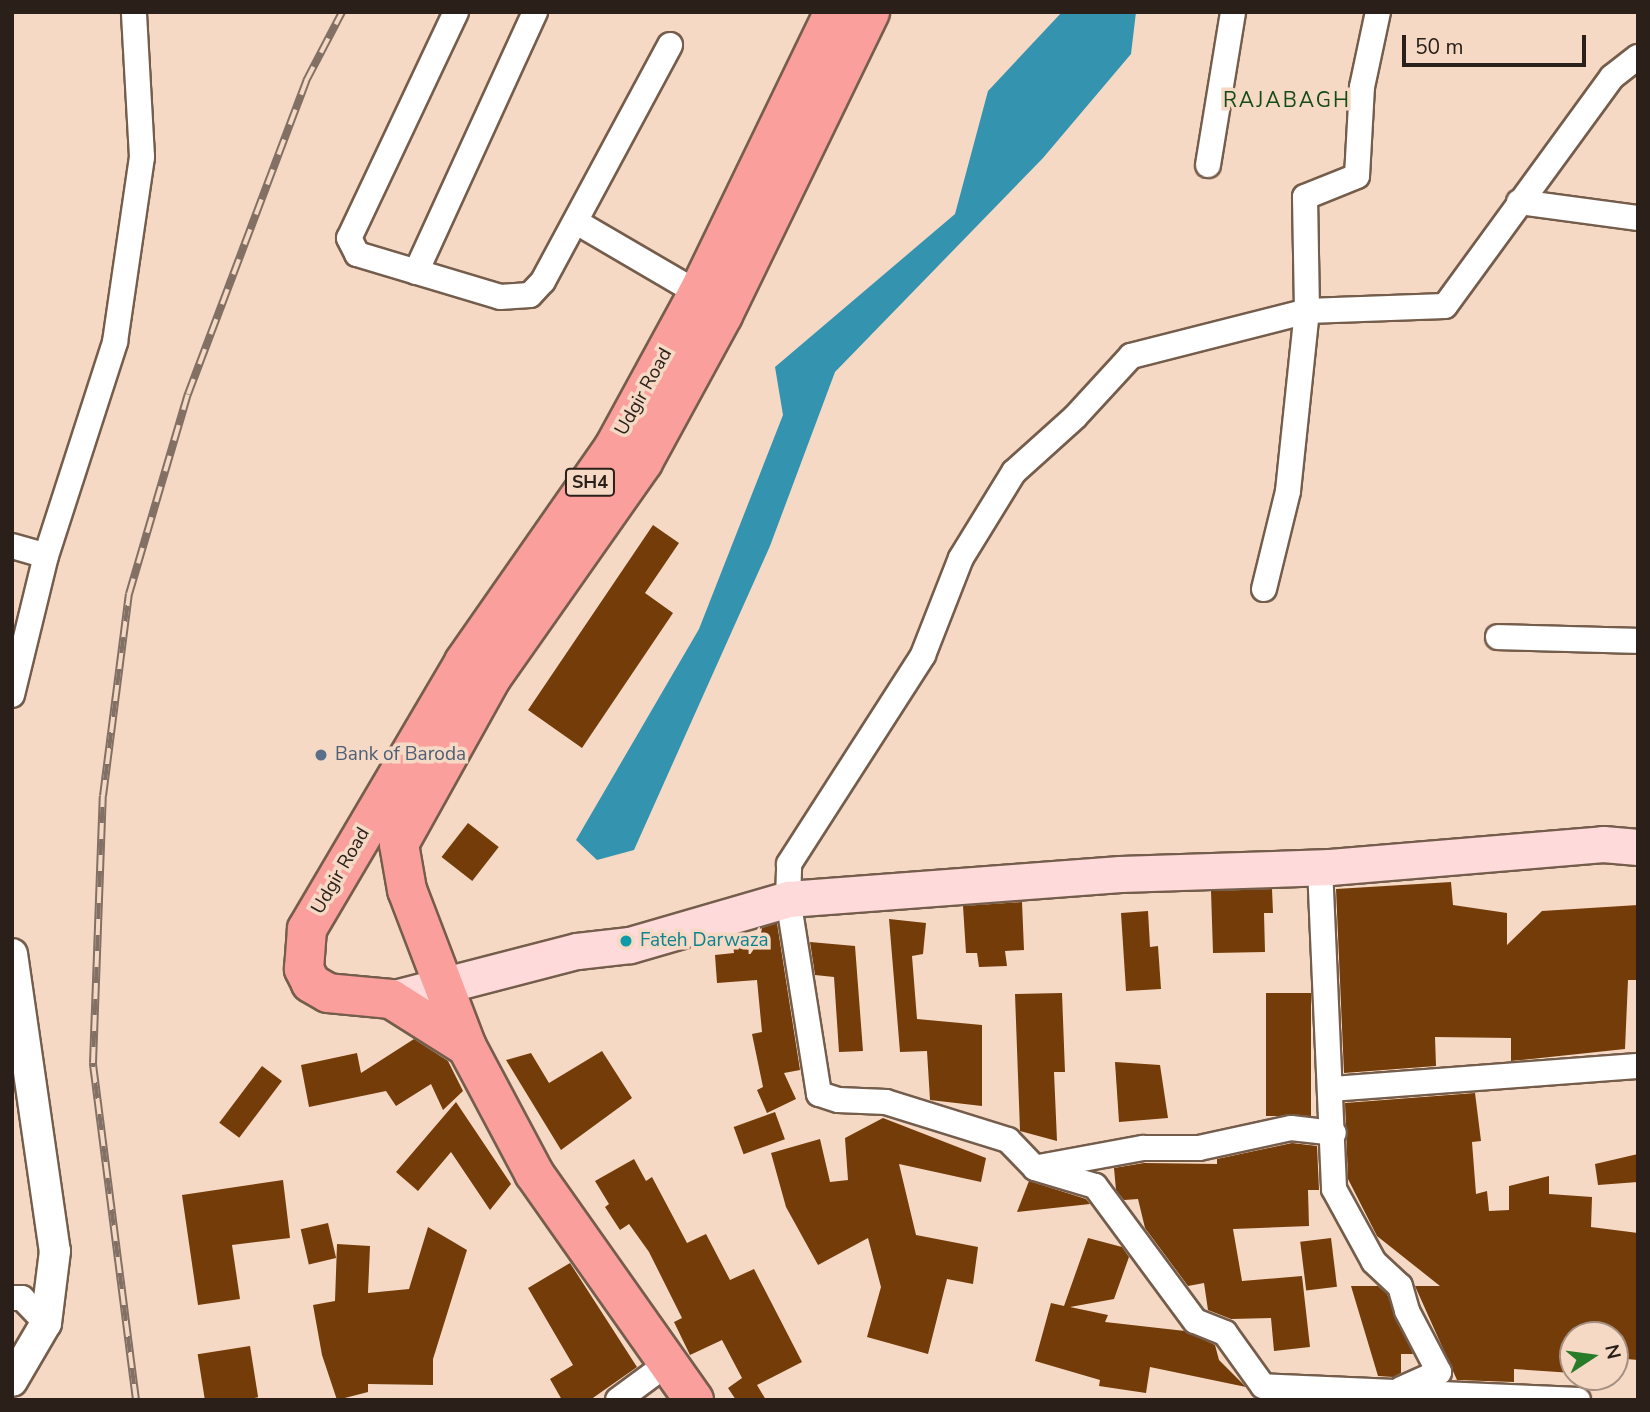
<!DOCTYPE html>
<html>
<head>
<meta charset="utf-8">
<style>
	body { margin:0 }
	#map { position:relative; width:1650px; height:1412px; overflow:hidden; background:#f5d9c5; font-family:"Nunito Sans",sans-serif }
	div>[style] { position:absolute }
	.water>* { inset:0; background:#3494af }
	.building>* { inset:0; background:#733c09; transform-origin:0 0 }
	.roads { filter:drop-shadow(2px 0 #755d4c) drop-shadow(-2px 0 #755d4c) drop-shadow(0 2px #755d4c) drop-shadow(0 -2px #755d4c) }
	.minor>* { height:24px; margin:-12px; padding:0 12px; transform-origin:12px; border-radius:12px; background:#fff }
	.tertiary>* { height:30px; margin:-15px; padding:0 15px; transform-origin:15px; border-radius:15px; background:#fff }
	.secondary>* { height:35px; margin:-17.5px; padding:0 17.5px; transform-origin:17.5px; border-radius:17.5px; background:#fedbda }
	.trunk>* { height:38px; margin:-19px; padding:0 19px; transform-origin:19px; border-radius:19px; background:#fb9f9c }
	.rail>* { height:8px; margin-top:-4px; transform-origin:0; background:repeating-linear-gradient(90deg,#f5d9c5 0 16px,#827064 0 32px); box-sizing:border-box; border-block:2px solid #827064 }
	.dots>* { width:19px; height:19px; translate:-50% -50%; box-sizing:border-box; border:4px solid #f5d9c5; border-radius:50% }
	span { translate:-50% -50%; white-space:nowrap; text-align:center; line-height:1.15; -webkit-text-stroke:7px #f5d9c5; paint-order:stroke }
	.shield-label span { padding:2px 5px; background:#f5d9c5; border:2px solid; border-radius:5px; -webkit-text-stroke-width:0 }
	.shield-label { font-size:18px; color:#2a2019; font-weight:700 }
	.street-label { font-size:19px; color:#2a2019 }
	.service-label { font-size:19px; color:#4e5e75 }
	.left { translate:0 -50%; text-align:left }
	.culture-label { font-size:19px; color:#0d838f }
	.neighbourhood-label { font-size:21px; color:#144a15; letter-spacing:2px }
	.frame { position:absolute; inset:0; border:14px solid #2a2019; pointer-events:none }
	.north { position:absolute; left:1559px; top:1321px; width:70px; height:70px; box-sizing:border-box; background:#f5d9c5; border:2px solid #a48f80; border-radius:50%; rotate:77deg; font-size:19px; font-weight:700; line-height:28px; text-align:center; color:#2a2019 }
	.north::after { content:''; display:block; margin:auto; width:24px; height:32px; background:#287c29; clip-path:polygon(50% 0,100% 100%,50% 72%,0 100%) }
	.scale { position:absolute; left:1402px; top:35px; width:184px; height:32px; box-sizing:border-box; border:4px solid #2a2019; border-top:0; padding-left:9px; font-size:21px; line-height:24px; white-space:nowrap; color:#2a2019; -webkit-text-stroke:5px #f5d9c5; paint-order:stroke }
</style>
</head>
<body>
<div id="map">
	<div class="water">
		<i style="clip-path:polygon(1062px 12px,1136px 12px,1131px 54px,1043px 158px,835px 372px,770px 546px,634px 850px,597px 860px,576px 840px,699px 629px,783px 415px,775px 367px,955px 214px,988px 91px)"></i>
	</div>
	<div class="building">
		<i style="clip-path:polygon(653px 525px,679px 543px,645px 593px,673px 613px,582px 748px,528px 710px)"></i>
		<i style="left:468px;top:823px;width:39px;height:43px;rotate:38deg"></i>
		<i style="clip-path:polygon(1451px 882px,1453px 905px,1507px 913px,1507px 945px,1542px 911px,1638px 905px,1638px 980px,1628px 980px,1625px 1049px,1511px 1061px,1511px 1038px,1435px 1037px,1436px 1066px,1344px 1073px,1336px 889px)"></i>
		<i style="clip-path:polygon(1272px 889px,1273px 913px,1264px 913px,1265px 952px,1213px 953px,1211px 891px)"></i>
		<i style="clip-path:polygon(1022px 902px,1024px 950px,1005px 951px,1007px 966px,979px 967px,977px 953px,966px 953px,963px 906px)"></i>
		<i style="clip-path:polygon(1148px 911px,1150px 947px,1158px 946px,1161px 989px,1126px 991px,1121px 913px)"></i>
		<i style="clip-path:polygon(889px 919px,926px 923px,923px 954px,912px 956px,917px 1019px,982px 1025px,982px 1106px,930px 1100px,927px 1051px,900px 1052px)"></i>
		<i style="clip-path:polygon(777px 923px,800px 1070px,784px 1073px,796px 1099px,767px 1113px,757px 1090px,763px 1087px,752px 1034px,762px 1032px,757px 980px,717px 983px,715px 955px,734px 953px,732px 936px,761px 933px,762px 928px)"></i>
		<i style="clip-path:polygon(810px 942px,855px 946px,863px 1051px,839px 1052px,834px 977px,815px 975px)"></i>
		<i style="clip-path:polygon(1062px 993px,1065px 1072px,1054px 1072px,1057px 1141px,1020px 1131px,1015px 994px)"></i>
		<i style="left:1266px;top:993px;width:45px;height:123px"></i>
		<i style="clip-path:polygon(414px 1039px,448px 1061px,463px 1091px,443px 1110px,431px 1084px,396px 1106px,386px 1091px,309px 1107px,301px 1065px,357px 1053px,361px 1073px)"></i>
		<i style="clip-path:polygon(602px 1051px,632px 1098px,561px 1150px,506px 1060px,531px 1053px,549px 1083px)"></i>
		<i style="clip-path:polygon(1115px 1062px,1160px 1065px,1168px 1118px,1119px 1122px)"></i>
		<i style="left:262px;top:1066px;width:25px;height:71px;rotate:37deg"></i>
		<i style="clip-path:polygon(1475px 1093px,1481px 1141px,1472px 1142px,1476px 1194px,1487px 1191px,1489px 1211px,1509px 1210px,1509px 1186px,1549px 1176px,1549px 1194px,1592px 1197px,1591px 1227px,1638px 1233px,1638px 1360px,1615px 1358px,1615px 1335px,1573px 1335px,1573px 1373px,1514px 1369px,1514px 1382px,1457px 1380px,1415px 1286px,1440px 1286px,1377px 1236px,1348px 1179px,1345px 1103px)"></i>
		<i style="clip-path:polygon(456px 1102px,511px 1184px,490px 1210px,451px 1152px,418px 1191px,396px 1172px)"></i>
		<i style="left:775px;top:1112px;width:29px;height:44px;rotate:70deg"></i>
		<i style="clip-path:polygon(883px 1118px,986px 1158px,981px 1182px,899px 1164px,916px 1235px,978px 1247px,973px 1284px,947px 1279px,928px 1354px,867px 1337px,881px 1287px,868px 1238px,818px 1265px,786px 1207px,771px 1153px,820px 1139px,830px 1182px,848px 1180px,845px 1138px)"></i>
		<i style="clip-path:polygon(1292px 1143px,1317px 1146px,1319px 1190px,1308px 1190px,1309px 1226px,1233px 1229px,1242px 1281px,1302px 1276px,1310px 1347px,1274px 1351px,1271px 1318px,1231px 1319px,1208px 1310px,1204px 1283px,1188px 1286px,1145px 1228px,1138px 1199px,1124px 1200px,1116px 1190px,1114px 1168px,1144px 1163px,1217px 1164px,1217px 1159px)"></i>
		<i style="clip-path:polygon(1638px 1154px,1638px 1182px,1598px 1185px,1595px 1164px)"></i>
		<i style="clip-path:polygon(634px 1159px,646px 1181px,652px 1177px,687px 1243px,706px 1234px,730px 1280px,754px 1269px,802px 1362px,757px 1385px,766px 1400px,736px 1400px,728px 1388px,742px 1378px,722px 1340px,690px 1355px,674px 1322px,682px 1318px,649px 1252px,629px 1224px,620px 1230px,605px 1207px,609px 1204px,595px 1181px)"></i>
		<i style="clip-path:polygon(283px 1180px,290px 1238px,232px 1245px,240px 1299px,198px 1305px,182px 1195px)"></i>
		<i style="clip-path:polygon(1029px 1181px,1086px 1199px,1090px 1204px,1017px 1212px)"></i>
		<i style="left:328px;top:1223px;width:36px;height:28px;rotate:77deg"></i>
		<i style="clip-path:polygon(428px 1227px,467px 1250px,433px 1359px,433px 1385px,368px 1384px,368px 1392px,337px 1400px,322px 1355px,313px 1305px,335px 1301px,337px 1244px,370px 1246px,368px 1293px,409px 1289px)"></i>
		<i style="clip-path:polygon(1088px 1238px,1122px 1247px,1129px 1257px,1114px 1299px,1070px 1307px,1108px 1315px,1105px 1322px,1185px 1331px,1215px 1345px,1219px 1360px,1246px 1387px,1150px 1367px,1146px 1393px,1099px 1386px,1100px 1380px,1035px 1361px,1051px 1303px,1064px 1306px)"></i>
		<i style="left:1331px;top:1238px;width:49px;height:31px;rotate:83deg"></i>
		<i style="clip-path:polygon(570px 1263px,637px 1367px,590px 1400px,562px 1400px,550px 1379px,573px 1365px,528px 1288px)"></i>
		<i style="clip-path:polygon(1351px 1286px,1378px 1286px,1387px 1294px,1413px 1354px,1401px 1354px,1401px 1373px,1393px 1377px,1378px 1376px)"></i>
		<i style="left:250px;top:1346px;width:52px;height:53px;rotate:81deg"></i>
	</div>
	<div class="roads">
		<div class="minor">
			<i style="left:456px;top:12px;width:250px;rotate:115.3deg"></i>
			<i style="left:349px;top:238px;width:18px;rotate:63deg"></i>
			<i style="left:357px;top:254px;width:149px;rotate:16.7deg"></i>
			<i style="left:500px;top:297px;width:30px;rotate:-4deg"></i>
			<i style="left:530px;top:295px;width:19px;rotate:-47deg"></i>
			<i style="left:543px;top:281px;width:268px;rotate:-61.7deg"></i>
			<i style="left:1208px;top:165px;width:155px;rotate:-80.7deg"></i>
			<i style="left:1519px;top:202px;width:120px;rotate:7.7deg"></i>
			<i style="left:578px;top:223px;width:139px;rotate:30.3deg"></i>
			<i style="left:416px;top:272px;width:286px;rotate:-65.4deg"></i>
			<i style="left:12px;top:546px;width:35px;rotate:16deg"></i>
			<i style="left:1264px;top:589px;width:101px;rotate:-76.2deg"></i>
			<i style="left:1288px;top:491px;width:181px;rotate:-84deg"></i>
			<i style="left:1307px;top:311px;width:114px;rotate:-91deg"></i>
			<i style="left:1305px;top:197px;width:56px;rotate:-22deg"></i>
			<i style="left:1357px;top:176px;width:89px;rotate:-86.8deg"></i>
			<i style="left:1362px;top:87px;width:77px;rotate:-78deg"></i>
			<i style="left:1498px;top:637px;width:140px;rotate:1.6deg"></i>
			<i style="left:12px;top:695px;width:143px;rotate:-76.3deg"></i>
			<i style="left:46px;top:556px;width:225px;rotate:-72.1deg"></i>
			<i style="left:115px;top:342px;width:187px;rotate:-81.7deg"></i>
			<i style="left:142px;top:157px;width:145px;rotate:-93.2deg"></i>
			<i style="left:1320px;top:867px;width:322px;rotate:87.5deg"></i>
			<i style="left:1334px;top:1189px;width:83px;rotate:61.3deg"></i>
			<i style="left:1374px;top:1262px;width:35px;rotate:43deg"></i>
			<i style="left:1400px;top:1286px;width:26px;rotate:74deg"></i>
			<i style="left:1407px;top:1311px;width:69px;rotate:62.3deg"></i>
			<i style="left:1439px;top:1372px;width:42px;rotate:155.9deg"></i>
			<i style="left:1332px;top:1089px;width:307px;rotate:-4.3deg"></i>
			<i style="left:1039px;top:1167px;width:106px;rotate:-10.4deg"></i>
			<i style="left:1143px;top:1148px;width:56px"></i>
			<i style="left:1199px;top:1148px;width:94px;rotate:-12.3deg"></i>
			<i style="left:1291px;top:1128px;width:43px;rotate:6.6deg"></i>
			<i style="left:12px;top:1298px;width:10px"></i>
			<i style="left:22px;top:1298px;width:35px;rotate:46deg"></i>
			<i style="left:618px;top:1400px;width:62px;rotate:-36.5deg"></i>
			<i style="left:1578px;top:1400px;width:315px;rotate:-177.5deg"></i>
			<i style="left:1263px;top:1386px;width:65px;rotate:-125.6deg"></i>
			<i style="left:1225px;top:1333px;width:32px;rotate:-158deg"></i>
			<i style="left:1195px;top:1321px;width:168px;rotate:-126.5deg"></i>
			<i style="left:1095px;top:1186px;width:63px;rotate:-163.3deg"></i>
			<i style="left:1035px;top:1168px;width:39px;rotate:-134deg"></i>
			<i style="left:1008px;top:1140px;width:128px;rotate:-162.7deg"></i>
			<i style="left:886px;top:1102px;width:48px;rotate:-177.6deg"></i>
			<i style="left:838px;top:1100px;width:20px;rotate:-162deg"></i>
			<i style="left:819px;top:1094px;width:197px;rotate:-99deg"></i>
			<i style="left:788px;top:899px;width:35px;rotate:-88deg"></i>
			<i style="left:789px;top:864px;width:248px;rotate:-57.3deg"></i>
			<i style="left:923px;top:655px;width:104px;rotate:-68.6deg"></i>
			<i style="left:961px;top:558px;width:101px;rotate:-58.4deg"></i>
			<i style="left:1014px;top:472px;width:82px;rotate:-42deg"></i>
			<i style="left:1075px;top:417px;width:83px;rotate:-47.4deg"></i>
			<i style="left:1131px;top:356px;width:182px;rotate:-14.3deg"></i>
			<i style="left:1307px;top:311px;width:138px;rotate:-2.1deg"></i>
			<i style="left:1445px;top:306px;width:283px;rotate:-53.9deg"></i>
			<i style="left:1612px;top:77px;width:33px;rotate:-38deg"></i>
		</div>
		<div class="tertiary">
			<i style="left:12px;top:954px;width:300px;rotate:81.8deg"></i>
			<i style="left:55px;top:1251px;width:73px;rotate:97.1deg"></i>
			<i style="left:46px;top:1323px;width:67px;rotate:120.4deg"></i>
		</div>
		<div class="secondary">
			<i style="left:391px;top:999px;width:192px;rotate:-14.5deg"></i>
			<i style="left:577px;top:951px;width:53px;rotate:-6.5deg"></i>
			<i style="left:630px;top:945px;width:165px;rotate:-16.2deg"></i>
			<i style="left:788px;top:899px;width:333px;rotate:-4.3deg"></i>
			<i style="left:1120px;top:874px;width:210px;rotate:-1.9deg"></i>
			<i style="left:1330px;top:867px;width:274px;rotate:-4.8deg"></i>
			<i style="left:1603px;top:844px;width:35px;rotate:5deg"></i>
		</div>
		<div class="trunk">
			<i style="left:467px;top:1047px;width:90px;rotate:-147.7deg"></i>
			<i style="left:391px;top:999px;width:63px;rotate:-174.6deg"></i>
			<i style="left:328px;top:993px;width:20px;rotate:-150deg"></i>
			<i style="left:311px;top:983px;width:16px;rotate:-117deg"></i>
			<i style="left:304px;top:969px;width:40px;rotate:-85.7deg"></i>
			<i style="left:307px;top:929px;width:310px;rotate:-59.5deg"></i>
			<i style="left:464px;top:662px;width:262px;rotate:-55.1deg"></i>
			<i style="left:614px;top:447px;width:175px;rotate:-61.4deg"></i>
			<i style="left:698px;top:293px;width:312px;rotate:-64.2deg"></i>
			<i style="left:694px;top:1400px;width:278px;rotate:-125.2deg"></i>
			<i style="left:534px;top:1173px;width:143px;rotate:-118deg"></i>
			<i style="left:467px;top:1047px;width:168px;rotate:-110.9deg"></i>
			<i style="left:407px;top:890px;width:47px;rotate:-99.9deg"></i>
			<i style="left:399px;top:844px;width:191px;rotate:-60.9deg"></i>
			<i style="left:492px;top:677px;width:263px;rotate:-54.9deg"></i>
			<i style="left:643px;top:462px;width:167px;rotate:-61.4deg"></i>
			<i style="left:723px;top:315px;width:337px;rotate:-64.1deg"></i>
		</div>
	</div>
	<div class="rail">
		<i style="left:136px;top:1400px;width:340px;rotate:-97.3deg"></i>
		<i style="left:93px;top:1063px;width:267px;rotate:-87.9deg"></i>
		<i style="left:103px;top:796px;width:204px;rotate:-82.7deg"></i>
		<i style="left:129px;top:594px;width:209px;rotate:-73.6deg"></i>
		<i style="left:188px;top:394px;width:335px;rotate:-69.3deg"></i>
		<i style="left:306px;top:81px;width:78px;rotate:-62.4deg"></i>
	</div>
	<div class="dots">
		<i style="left:321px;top:755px;background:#5c6f8a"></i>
		<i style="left:626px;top:941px;background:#0f9aa8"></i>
	</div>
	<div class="shield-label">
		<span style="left:590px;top:482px">SH4</span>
	</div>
	<div class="street-label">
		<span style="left:644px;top:392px;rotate:-61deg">Udgir Road</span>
		<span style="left:341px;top:871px;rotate:-60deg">Udgir Road</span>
	</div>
	<div class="service-label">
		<span class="left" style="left:335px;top:755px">Bank of Baroda</span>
	</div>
	<div class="culture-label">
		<span class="left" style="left:640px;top:941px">Fateh Darwaza</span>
	</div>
	<div class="neighbourhood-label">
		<span style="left:1287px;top:100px">RAJABAGH</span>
	</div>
	<div class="frame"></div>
	<div class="north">N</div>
	<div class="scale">50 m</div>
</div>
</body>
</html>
